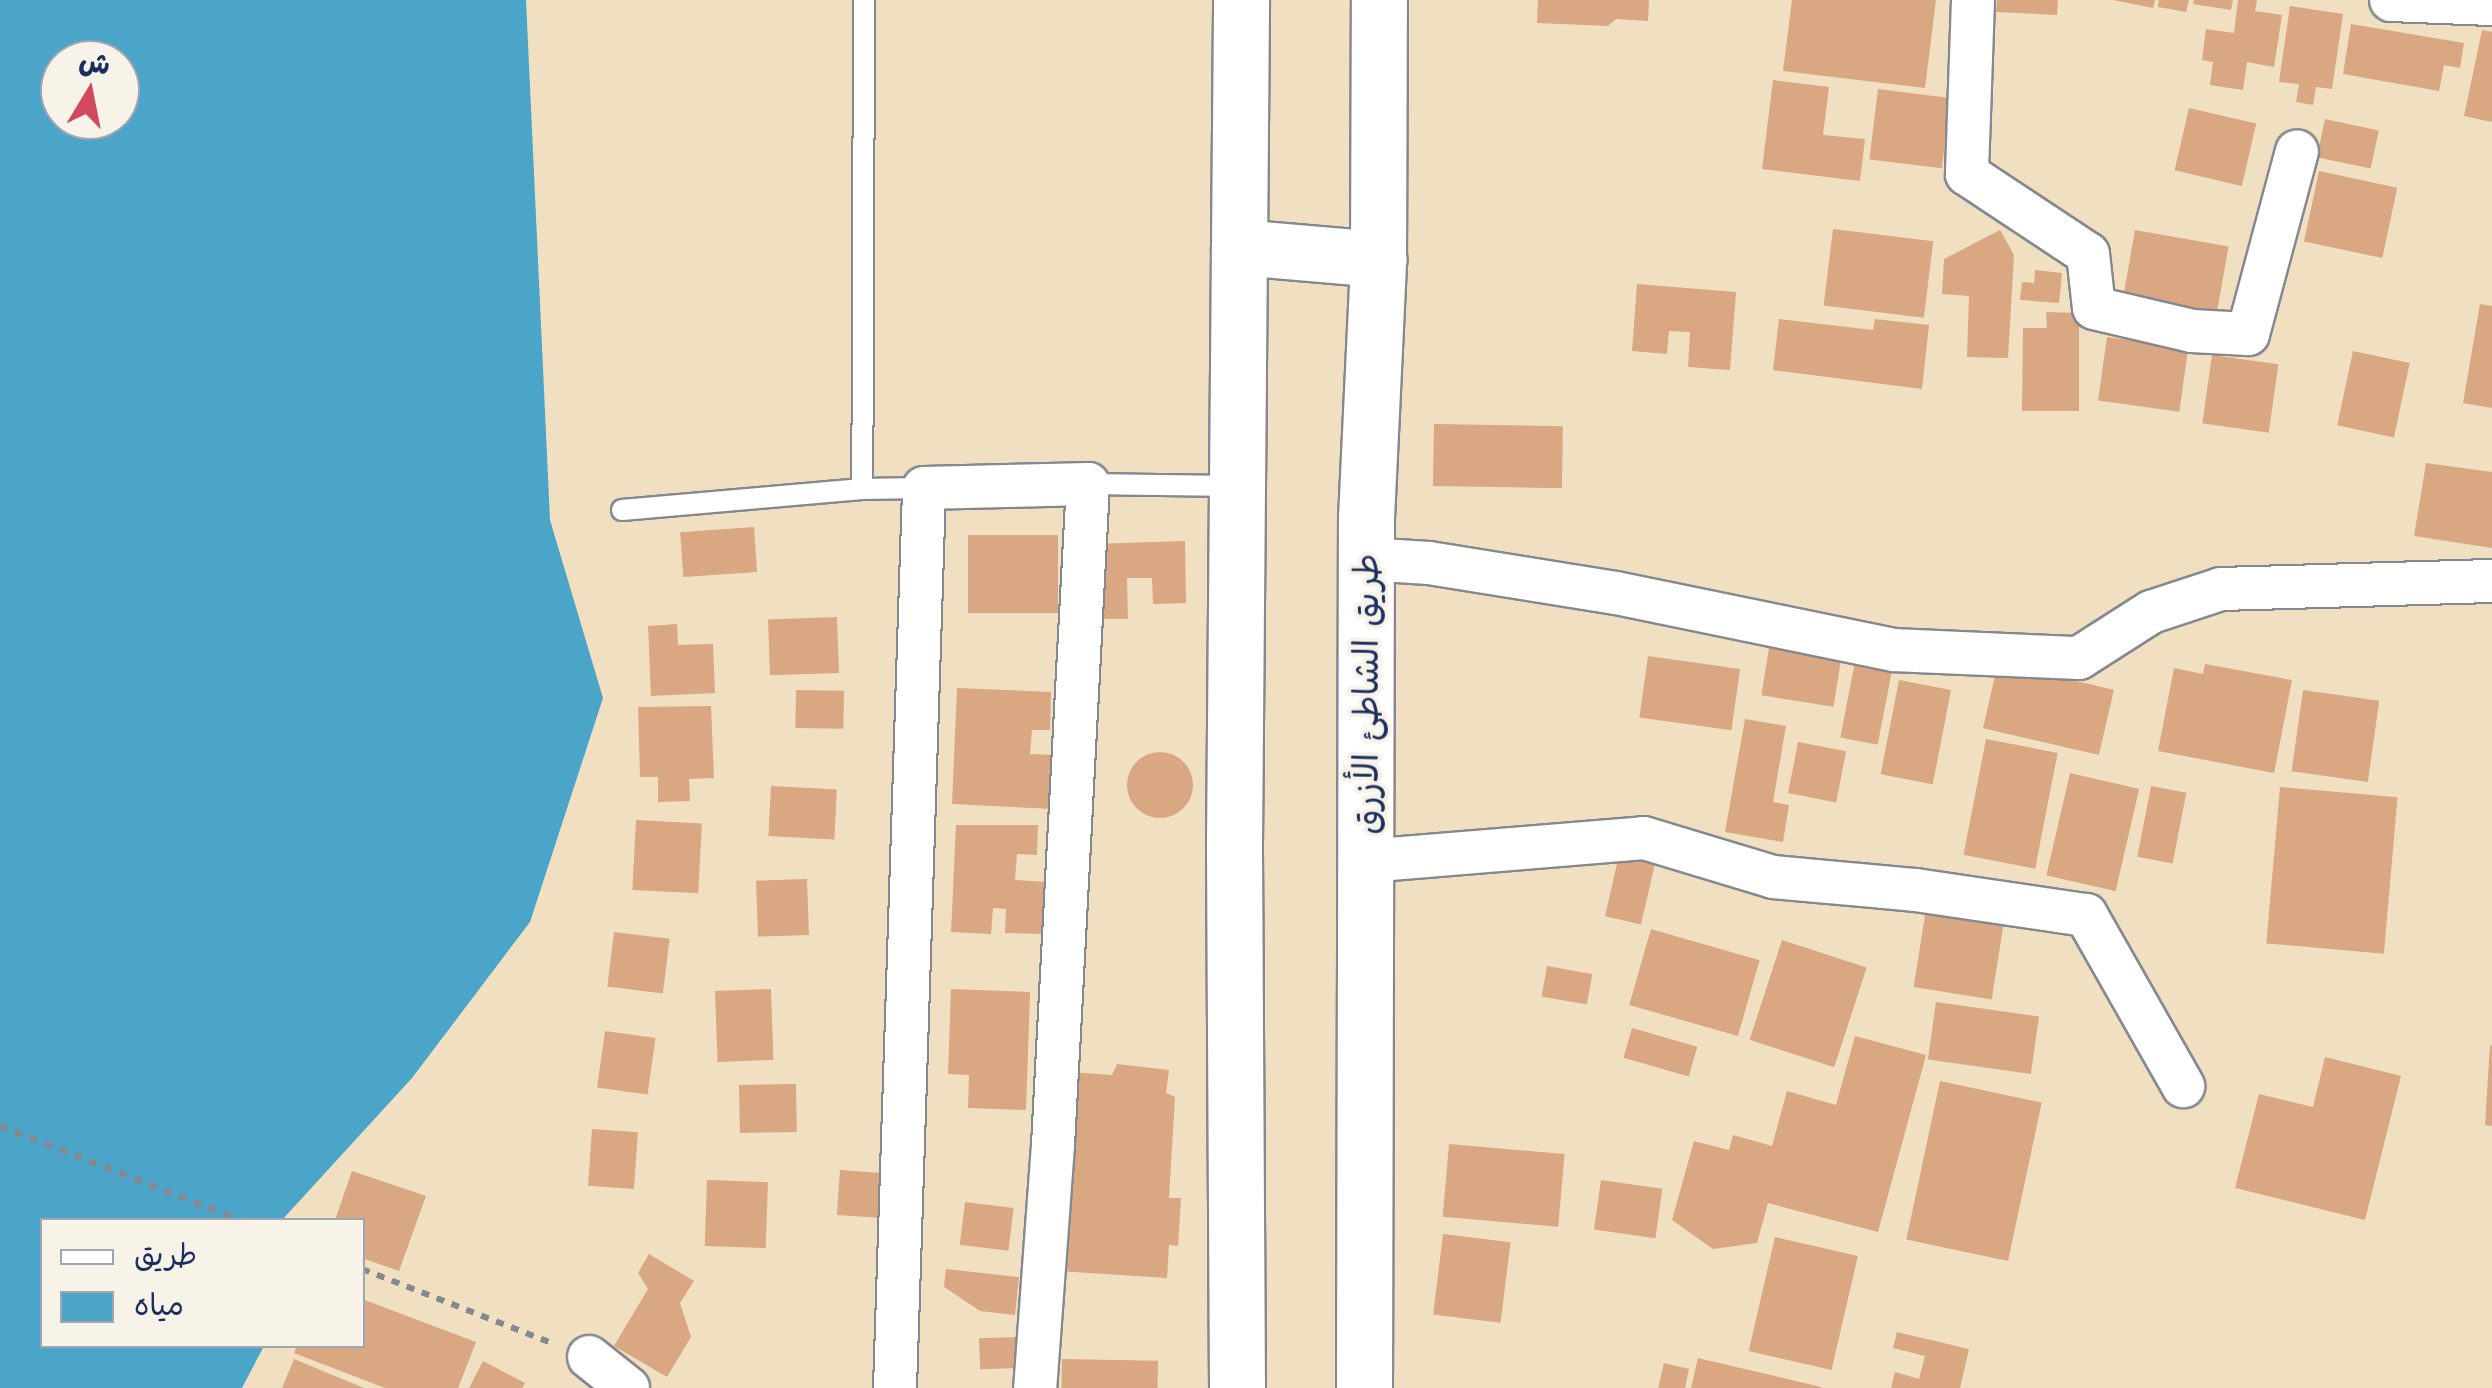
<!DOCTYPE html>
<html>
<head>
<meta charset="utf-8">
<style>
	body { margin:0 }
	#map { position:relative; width:2492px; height:1388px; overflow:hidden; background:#f0e0c1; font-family:"Shantell Sans","Playpen Sans Arabic",sans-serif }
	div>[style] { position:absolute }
	.water>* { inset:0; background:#4ba5c8 }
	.building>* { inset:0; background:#d9a781; transform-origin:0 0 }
	.round { border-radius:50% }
	.path>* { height:6px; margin-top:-3px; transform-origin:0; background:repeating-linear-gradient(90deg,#868890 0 8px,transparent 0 16px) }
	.roads { filter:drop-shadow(2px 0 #868890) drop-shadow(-2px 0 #868890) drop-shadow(0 2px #868890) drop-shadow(0 -2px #868890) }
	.service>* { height:20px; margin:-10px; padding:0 10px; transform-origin:10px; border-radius:10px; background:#fff }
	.minor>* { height:42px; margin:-21px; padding:0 21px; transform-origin:21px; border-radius:21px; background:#fff }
	.secondary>* { height:55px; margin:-27.5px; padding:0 27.5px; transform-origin:27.5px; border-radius:27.5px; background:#fff }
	span { translate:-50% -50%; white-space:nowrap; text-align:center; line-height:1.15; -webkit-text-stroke:8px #f7f3e8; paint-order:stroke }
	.street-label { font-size:35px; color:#1b2f5e }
	.legend { position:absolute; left:40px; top:1218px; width:325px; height:130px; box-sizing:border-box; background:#f7f3e8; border:2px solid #9fa5b1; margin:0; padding:12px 18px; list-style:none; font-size:30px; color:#1b2f5e }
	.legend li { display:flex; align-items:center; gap:20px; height:50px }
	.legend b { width:50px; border:2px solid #9fa5b1 }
	.north { position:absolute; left:40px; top:40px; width:100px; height:100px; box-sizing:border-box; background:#f7f3e8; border:2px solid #9fa5b1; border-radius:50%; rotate:10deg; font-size:28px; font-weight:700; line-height:40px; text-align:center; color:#1b2f5e }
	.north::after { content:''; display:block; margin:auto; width:35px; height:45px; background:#d1495b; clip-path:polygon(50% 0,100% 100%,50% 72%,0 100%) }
</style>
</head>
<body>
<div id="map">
	<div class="water">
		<i style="clip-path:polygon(evenodd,0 0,526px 0,550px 520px,603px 698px,530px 922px,412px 1078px,282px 1220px,42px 1220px,42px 1346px,264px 1346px,242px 1388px,0 1388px,0 0,60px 60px,120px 60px,120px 120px,60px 120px,60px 60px)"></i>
	</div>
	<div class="building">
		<i style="clip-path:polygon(1538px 0,1649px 0,1648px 21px,1616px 19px,1608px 26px,1537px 23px)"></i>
		<i style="clip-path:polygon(1792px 0,1936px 0,1925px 88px,1783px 71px)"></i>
		<i style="clip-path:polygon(1997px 0,2058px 0,2057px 15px,1996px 12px)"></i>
		<i style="clip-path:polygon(2113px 0,2155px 0,2153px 8px)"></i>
		<i style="clip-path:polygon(2159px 0,2189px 0,2186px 12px,2158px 7px)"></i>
		<i style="clip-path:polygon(2194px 0,2233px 0,2231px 10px,2193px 4px)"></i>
		<i style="clip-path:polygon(2238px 0,2257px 0,2255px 11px,2282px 15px,2274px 67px,2247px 62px,2243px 90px,2210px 85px,2213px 62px,2202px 60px,2206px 29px,2234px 33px)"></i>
		<i style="clip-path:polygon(2290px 6px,2343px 14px,2332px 89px,2316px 87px,2313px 105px,2296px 102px,2299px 84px,2279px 82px)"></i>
		<i style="clip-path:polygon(2351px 24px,2464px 43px,2460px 68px,2444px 65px,2439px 91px,2343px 74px)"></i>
		<i style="clip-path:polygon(2482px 30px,2492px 32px,2492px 122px,2464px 116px)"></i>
		<i style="clip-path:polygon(1773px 80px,1829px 87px,1823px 135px,1865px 139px,1860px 181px,1762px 169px)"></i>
		<i style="left:1878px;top:89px;width:73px;height:71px;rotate:7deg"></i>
		<i style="left:2189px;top:108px;width:69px;height:64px;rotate:13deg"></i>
		<i style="left:2325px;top:119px;width:55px;height:39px;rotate:12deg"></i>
		<i style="left:2319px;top:171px;width:80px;height:72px;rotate:12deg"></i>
		<i style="left:1833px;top:229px;width:101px;height:77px;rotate:7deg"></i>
		<i style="clip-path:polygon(2000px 230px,2014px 255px,2008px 358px,1967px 357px,1969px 296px,1942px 294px,1944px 259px)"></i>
		<i style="left:2135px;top:230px;width:95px;height:72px;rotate:10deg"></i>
		<i style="clip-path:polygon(2035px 270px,2062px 273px,2059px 303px,2020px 300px,2022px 282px,2034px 283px)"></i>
		<i style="clip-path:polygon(1637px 284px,1736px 292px,1730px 370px,1688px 367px,1690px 332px,1669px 331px,1667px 354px,1632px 351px)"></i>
		<i style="clip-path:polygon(2480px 304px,2492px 306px,2492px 408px,2463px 403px)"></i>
		<i style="clip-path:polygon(2046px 312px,2079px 313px,2079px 411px,2022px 411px,2023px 328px,2047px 328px)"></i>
		<i style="clip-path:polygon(1779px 319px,1873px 330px,1875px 319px,1929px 325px,1922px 389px,1773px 370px)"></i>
		<i style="left:2107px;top:337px;width:82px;height:64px;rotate:8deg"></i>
		<i style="left:2353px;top:351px;width:58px;height:76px;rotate:12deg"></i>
		<i style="left:2212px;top:355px;width:67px;height:69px;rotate:8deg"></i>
		<i style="left:1434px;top:424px;width:129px;height:62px;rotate:1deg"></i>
		<i style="clip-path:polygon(2426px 463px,2492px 472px,2492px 548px,2414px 536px)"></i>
		<i style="left:754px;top:527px;width:45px;height:74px;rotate:86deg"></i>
		<i style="left:1058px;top:535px;width:78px;height:90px;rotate:90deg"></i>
		<i style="clip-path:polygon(1185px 541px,1186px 603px,1153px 604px,1152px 578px,1127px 578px,1128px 619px,1095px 619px,1093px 544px)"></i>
		<i style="left:837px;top:617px;width:56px;height:69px;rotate:88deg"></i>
		<i style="clip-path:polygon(677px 624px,678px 645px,713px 644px,715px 693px,651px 696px,648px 626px)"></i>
		<i style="left:1770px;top:641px;width:73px;height:55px;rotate:9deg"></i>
		<i style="left:1648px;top:656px;width:93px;height:62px;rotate:8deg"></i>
		<i style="left:1855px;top:662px;width:38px;height:77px;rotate:11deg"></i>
		<i style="left:1998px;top:663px;width:119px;height:67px;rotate:13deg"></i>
		<i style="clip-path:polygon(2205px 664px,2292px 680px,2274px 773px,2158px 751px,2174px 668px,2203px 674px)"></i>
		<i style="left:1899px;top:680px;width:53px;height:96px;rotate:11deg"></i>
		<i style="clip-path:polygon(957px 688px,1051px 692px,1050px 730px,1032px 730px,1030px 754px,1056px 755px,1053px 809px,952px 804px)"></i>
		<i style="left:796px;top:690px;width:48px;height:38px;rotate:1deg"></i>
		<i style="left:2303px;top:690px;width:77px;height:82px;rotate:8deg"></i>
		<i style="clip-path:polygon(711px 706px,714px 778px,689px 779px,690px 801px,658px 802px,658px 777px,640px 777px,638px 707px)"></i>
		<i style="clip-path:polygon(1745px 719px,1786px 726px,1773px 802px,1789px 805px,1783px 842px,1725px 832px)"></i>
		<i style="left:1986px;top:739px;width:73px;height:118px;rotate:11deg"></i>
		<i style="left:1798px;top:742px;width:49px;height:52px;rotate:11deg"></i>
		<i class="round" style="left:1127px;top:752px;width:66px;height:66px"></i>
		<i style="left:2070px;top:773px;width:71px;height:105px;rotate:13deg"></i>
		<i style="left:771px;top:786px;width:66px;height:50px;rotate:3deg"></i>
		<i style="left:2151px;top:786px;width:36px;height:72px;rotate:11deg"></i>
		<i style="left:2280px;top:787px;width:118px;height:157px;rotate:5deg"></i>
		<i style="left:636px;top:820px;width:66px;height:70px;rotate:3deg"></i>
		<i style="clip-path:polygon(956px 825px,1038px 825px,1037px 855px,1017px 854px,1015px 880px,1047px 882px,1044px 934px,1005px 933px,1006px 909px,993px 908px,991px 934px,951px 932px)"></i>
		<i style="left:1620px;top:851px;width:37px;height:67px;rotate:13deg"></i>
		<i style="left:807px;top:879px;width:56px;height:51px;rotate:88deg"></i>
		<i style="left:1926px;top:909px;width:79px;height:79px;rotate:9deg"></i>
		<i style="left:1651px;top:929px;width:113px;height:79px;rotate:16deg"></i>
		<i style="left:614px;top:932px;width:56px;height:55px;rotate:7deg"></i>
		<i style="left:1782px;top:940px;width:89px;height:105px;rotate:18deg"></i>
		<i style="left:1547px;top:966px;width:46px;height:31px;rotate:10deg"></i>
		<i style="left:771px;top:989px;width:71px;height:56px;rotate:88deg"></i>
		<i style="clip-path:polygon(951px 989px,1030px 992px,1026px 1110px,968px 1108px,969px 1075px,948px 1074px)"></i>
		<i style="left:1936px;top:1002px;width:104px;height:58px;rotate:8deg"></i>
		<i style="left:1632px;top:1028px;width:68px;height:31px;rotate:16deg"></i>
		<i style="left:605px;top:1031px;width:51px;height:57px;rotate:8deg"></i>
		<i style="clip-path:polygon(1855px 1036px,1926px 1055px,1878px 1232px,1768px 1203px,1757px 1243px,1713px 1249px,1672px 1220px,1694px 1141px,1729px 1150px,1733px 1135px,1772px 1146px,1787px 1091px,1836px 1105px)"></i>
		<i style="clip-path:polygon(2490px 1045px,2492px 1046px,2492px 1126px,2485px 1125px)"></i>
		<i style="clip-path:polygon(2325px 1057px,2401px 1076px,2365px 1220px,2235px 1188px,2259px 1094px,2313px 1107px)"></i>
		<i style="clip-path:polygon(1117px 1064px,1169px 1070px,1166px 1093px,1175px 1097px,1169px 1198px,1181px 1198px,1178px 1246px,1169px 1245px,1167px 1278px,1058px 1271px,1070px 1072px,1112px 1075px)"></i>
		<i style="left:1940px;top:1081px;width:104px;height:162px;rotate:12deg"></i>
		<i style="left:796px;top:1084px;width:48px;height:57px;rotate:89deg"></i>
		<i style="left:592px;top:1129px;width:46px;height:57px;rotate:4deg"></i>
		<i style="left:1449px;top:1144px;width:116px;height:73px;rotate:5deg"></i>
		<i style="left:840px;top:1170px;width:53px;height:45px;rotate:4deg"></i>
		<i style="clip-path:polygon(352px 1171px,426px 1196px,399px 1271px,362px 1258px,362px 1220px,335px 1220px)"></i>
		<i style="left:707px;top:1180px;width:61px;height:66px;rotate:2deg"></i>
		<i style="left:1601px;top:1180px;width:62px;height:50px;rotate:8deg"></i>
		<i style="left:965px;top:1202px;width:49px;height:43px;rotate:7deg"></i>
		<i style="left:1443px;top:1234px;width:68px;height:81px;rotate:7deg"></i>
		<i style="left:1775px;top:1237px;width:85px;height:117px;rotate:13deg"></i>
		<i style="clip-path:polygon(649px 1254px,694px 1281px,680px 1303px,691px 1337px,667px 1377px,614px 1346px,648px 1289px,638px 1273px)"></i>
		<i style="clip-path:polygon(946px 1269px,1019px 1277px,1015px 1315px,980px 1311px,944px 1287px)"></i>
		<i style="clip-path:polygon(362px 1299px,476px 1342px,458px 1388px,385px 1388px,294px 1353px,297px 1346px,362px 1346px)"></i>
		<i style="clip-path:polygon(1897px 1332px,1969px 1349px,1960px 1388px,1891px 1388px,1895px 1372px,1919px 1379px,1925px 1356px,1893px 1348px)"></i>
		<i style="left:1018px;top:1337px;width:31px;height:39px;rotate:88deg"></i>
		<i style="clip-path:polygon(1698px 1358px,1821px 1387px,1821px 1388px,1691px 1388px)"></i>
		<i style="clip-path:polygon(294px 1359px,364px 1388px,282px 1388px)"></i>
		<i style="left:1062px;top:1359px;width:96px;height:29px;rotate:1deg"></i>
		<i style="clip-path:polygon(483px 1361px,525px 1383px,522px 1388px,469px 1388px)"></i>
		<i style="clip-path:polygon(1664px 1363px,1689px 1369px,1685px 1388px,1658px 1388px)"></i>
	</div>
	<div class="path">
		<i style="left:0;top:1126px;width:258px;rotate:21.4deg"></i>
		<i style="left:362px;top:1269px;width:204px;rotate:21.3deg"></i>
	</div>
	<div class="roads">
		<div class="service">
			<i style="left:864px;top:0;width:489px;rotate:90.2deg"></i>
			<i style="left:862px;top:489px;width:62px;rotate:-0.9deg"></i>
			<i style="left:1088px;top:484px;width:148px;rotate:0.8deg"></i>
			<i style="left:622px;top:510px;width:241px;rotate:-5deg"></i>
		</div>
		<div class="minor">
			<i style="left:1973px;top:0;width:174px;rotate:92deg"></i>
			<i style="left:1967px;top:174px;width:145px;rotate:33.5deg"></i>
			<i style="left:2088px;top:254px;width:54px;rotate:83.7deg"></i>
			<i style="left:2094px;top:308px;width:101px;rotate:13.2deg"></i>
			<i style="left:2192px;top:331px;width:56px;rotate:3.1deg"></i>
			<i style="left:2248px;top:334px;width:189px;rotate:-75deg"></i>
			<i style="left:2391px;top:0;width:101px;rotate:2.3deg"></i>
			<i style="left:1366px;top:559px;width:63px;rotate:3.6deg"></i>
			<i style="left:1429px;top:563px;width:189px;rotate:9.1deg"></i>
			<i style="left:1616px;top:593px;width:283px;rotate:11.6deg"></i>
			<i style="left:1893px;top:650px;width:186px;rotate:2.5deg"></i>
			<i style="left:2079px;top:658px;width:85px;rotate:-32.6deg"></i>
			<i style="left:2151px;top:612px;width:74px;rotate:-18.2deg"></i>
			<i style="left:2221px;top:589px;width:271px;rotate:-1.7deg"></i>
			<i style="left:1366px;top:861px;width:279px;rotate:-4.7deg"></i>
			<i style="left:1644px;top:838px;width:135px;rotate:16.8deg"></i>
			<i style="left:1773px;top:877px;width:144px;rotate:5.2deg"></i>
			<i style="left:1916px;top:890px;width:172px;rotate:8.4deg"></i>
			<i style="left:2086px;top:915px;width:197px;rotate:60.4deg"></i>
			<i style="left:589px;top:1357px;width:50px;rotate:38.5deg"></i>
			<i style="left:895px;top:1388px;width:900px;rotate:-88.15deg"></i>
			<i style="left:924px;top:488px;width:164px;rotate:-1.4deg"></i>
			<i style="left:1088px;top:484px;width:662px;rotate:93.03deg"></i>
			<i style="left:1053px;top:1145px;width:244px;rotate:94.2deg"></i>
		</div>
		<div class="secondary">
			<i style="left:1239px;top:247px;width:140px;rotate:4.9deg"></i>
			<i style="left:1237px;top:1388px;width:544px;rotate:-90.32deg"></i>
			<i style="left:1234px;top:844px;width:844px;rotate:-89.52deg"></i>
			<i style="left:1364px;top:1388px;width:870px;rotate:-89.87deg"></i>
			<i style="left:1366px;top:518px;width:259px;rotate:-87.3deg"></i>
			<i style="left:1378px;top:259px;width:259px;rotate:-89.8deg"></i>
		</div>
	</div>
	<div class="street-label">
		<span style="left:1366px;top:694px;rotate:-90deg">طريق الشاطئ الأزرق</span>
	</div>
	<ul class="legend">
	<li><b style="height:12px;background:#fff"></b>طريق</li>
	<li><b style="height:28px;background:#4ba5c8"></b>مياه</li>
	</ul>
	<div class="north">ش</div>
</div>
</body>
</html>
